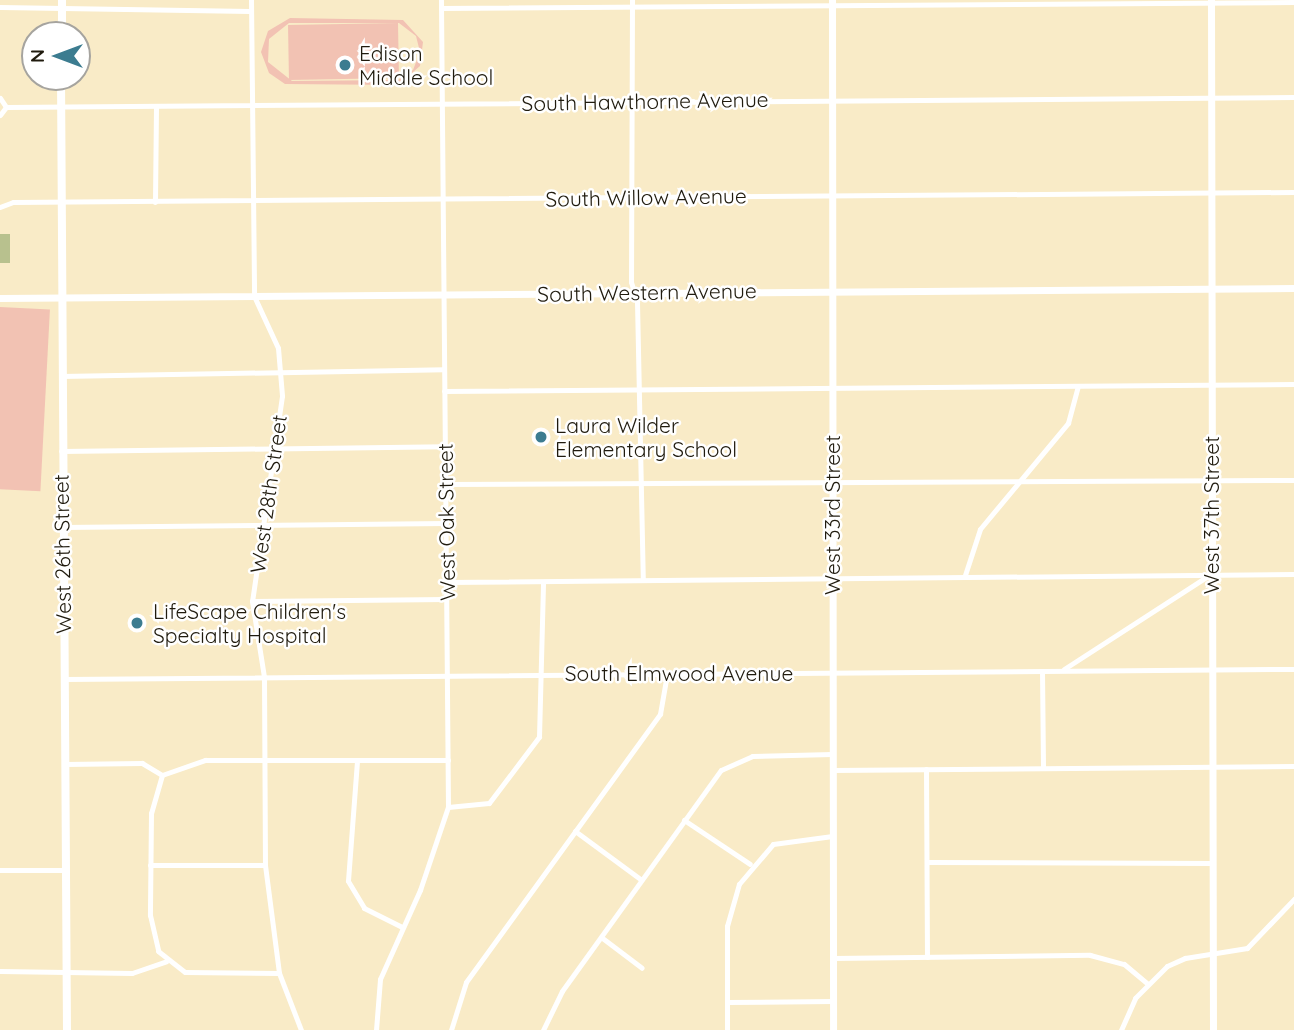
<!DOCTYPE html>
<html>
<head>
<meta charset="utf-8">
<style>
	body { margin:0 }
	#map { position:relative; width:1294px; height:1030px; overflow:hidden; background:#f9ebc7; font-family:Quicksand,sans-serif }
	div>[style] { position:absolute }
	.green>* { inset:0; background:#f2c2b3; transform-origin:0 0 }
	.building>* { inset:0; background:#b8c18e; transform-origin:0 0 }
	.minor>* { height:5px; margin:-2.5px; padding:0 2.5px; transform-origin:2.5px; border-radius:2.5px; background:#fff }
	.tertiary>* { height:7px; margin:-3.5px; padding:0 3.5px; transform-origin:3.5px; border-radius:3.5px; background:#fff }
	.secondary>* { height:8px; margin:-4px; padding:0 4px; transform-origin:4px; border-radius:4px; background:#fff }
	.dots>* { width:19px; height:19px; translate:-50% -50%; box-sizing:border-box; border:4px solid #fff; border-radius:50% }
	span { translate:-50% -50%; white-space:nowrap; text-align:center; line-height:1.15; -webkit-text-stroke:5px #fff; paint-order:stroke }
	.poi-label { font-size:21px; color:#201b0e }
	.left { translate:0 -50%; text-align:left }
	.street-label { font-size:21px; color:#201b0e }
	.north { position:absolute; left:21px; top:21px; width:70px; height:70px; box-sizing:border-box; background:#fff; border:2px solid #a6a49f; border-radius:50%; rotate:270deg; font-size:19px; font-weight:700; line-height:28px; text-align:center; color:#201b0e }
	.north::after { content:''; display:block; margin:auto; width:24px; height:32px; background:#3c7c90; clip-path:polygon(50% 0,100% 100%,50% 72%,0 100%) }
</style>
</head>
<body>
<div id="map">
	<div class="green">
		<i style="clip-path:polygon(evenodd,290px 18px,403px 20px,423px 42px,420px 66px,398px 85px,285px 84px,269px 73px,261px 52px,268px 31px,290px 18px,399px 23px,416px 36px,420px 52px,413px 70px,398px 80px,292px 81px,268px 62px,269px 39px,289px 23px,399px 23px)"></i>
		<i style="left:398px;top:23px;width:55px;height:110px;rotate:89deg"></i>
		<i style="left:0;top:307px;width:50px;height:182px;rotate:3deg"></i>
	</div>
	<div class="building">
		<i style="left:0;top:234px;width:10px;height:29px"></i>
	</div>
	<div class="minor">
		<i style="left:251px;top:0;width:296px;rotate:89.4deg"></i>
		<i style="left:254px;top:296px;width:57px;rotate:65.2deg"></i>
		<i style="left:278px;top:348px;width:48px;rotate:85.2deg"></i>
		<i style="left:282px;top:396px;width:207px;rotate:98.3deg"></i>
		<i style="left:252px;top:601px;width:77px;rotate:81deg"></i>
		<i style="left:264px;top:677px;width:188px;rotate:89.7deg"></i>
		<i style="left:265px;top:865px;width:109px;rotate:82.6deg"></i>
		<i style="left:279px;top:973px;width:61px;rotate:68.9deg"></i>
		<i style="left:632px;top:0;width:282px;rotate:90.2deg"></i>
		<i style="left:631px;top:282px;width:21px;rotate:73deg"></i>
		<i style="left:637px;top:302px;width:278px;rotate:88.8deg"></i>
		<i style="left:0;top:7px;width:250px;rotate:0.9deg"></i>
		<i style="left:441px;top:8px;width:853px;rotate:-0.4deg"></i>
		<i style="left:0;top:98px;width:11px;rotate:56deg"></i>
		<i style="left:6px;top:107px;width:1288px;rotate:-0.44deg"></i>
		<i style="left:0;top:115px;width:10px;rotate:-53deg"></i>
		<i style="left:155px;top:202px;width:96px;rotate:-89.4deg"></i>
		<i style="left:0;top:207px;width:14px;rotate:-21deg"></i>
		<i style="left:13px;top:202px;width:1281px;rotate:-0.45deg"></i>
		<i style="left:61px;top:376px;width:383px;rotate:-1deg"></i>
		<i style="left:444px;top:391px;width:850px;rotate:-0.47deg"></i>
		<i style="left:61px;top:451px;width:384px;rotate:-0.7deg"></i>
		<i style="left:445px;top:484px;width:849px;rotate:-0.27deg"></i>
		<i style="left:62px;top:527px;width:384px;rotate:-0.6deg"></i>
		<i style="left:965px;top:575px;width:48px;rotate:-71.9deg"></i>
		<i style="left:980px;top:529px;width:138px;rotate:-50.3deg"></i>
		<i style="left:1068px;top:423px;width:38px;rotate:-75deg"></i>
		<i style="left:446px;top:582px;width:848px;rotate:-0.54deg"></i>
		<i style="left:252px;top:601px;width:194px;rotate:-0.6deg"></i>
		<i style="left:1064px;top:669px;width:171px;rotate:-32.9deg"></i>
		<i style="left:1042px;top:671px;width:96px;rotate:89.4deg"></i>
		<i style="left:64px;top:679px;width:1230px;rotate:-0.47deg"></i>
		<i style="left:357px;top:761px;width:120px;rotate:94.3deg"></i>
		<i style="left:348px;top:881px;width:31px;rotate:59deg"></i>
		<i style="left:364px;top:908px;width:42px;rotate:26.6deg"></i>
		<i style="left:65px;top:764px;width:77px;rotate:-0.7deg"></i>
		<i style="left:142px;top:763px;width:23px;rotate:31deg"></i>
		<i style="left:926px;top:769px;width:188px;rotate:89.7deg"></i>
		<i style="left:832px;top:770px;width:462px;rotate:-0.5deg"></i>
		<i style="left:162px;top:775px;width:40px;rotate:106deg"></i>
		<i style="left:151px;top:813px;width:102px;rotate:90.6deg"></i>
		<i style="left:150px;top:915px;width:37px;rotate:77deg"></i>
		<i style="left:158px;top:951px;width:34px;rotate:38deg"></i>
		<i style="left:185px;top:972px;width:94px;rotate:0.6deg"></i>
		<i style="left:162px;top:775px;width:46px;rotate:-19.2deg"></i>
		<i style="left:205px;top:760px;width:243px"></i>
		<i style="left:448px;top:807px;width:41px;rotate:-5.6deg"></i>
		<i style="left:489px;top:803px;width:83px;rotate:-52.9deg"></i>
		<i style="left:539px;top:737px;width:155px;rotate:-88.5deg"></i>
		<i style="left:684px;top:820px;width:79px;rotate:33.7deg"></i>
		<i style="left:575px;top:831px;width:81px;rotate:36.4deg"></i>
		<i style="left:928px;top:862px;width:285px;rotate:0.2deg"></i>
		<i style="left:150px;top:865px;width:115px"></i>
		<i style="left:0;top:870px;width:66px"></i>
		<i style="left:601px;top:937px;width:51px;rotate:37.1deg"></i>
		<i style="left:833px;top:958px;width:257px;rotate:-0.7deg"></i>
		<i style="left:1090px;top:955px;width:35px;rotate:15deg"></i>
		<i style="left:1124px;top:964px;width:31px;rotate:40deg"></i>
		<i style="left:0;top:971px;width:132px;rotate:0.9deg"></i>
		<i style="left:132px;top:973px;width:36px;rotate:-19deg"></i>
		<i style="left:727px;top:1002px;width:106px;rotate:-0.5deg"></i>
		<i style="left:376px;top:1030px;width:51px;rotate:-85.5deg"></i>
		<i style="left:380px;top:979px;width:98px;rotate:-65.8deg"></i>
		<i style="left:420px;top:890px;width:88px;rotate:-71.4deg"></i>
		<i style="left:448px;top:807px;width:807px;rotate:-90.5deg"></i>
		<i style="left:451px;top:1030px;width:50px;rotate:-72.6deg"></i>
		<i style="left:466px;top:982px;width:331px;rotate:-54.1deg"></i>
		<i style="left:660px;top:714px;width:41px;rotate:-80.1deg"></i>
		<i style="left:543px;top:1030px;width:43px;rotate:-64deg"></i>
		<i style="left:562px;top:991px;width:272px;rotate:-54.3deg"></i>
		<i style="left:721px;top:770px;width:34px;rotate:-24deg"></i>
		<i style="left:752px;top:756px;width:80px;rotate:-1.4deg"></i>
		<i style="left:727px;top:1030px;width:104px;rotate:-90deg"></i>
		<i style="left:727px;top:926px;width:44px;rotate:-74.1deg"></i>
		<i style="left:739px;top:884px;width:52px;rotate:-49.6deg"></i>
		<i style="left:773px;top:844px;width:60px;rotate:-7.7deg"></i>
		<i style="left:1121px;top:1030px;width:35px;rotate:-66deg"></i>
		<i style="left:1135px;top:998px;width:45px;rotate:-45deg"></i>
		<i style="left:1167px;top:966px;width:20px;rotate:-24deg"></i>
		<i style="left:1185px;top:958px;width:63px;rotate:-9.2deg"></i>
		<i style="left:1247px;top:948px;width:68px;rotate:-46.2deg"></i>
	</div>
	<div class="tertiary">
		<i style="left:832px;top:0;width:1030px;rotate:89.94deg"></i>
		<i style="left:1211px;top:0;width:1030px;rotate:89.89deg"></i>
		<i style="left:0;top:298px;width:1294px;rotate:-0.44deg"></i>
	</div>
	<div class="secondary">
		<i style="left:62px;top:35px;width:35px;rotate:-90deg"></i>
		<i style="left:61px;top:77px;width:953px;rotate:89.64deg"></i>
	</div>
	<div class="dots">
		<i style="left:345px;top:65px;background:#3c7c90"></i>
		<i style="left:541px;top:437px;background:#3c7c90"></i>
		<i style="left:137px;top:623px;background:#3c7c90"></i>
	</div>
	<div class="poi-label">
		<span class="left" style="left:359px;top:65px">Edison<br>Middle School</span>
		<span class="left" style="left:555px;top:437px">Laura Wilder<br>Elementary School</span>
		<span class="left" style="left:153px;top:623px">LifeScape Children's<br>Specialty Hospital</span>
	</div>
	<div class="street-label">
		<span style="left:645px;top:101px;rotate:-1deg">South Hawthorne Avenue</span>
		<span style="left:646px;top:197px;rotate:-1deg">South Willow Avenue</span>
		<span style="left:647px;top:292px;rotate:-1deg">South Western Avenue</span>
		<span style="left:268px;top:494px;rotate:-82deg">West 28th Street</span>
		<span style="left:832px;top:515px;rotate:-90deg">West 33rd Street</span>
		<span style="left:1211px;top:515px;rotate:-90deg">West 37th Street</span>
		<span style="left:446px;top:522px;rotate:-91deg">West Oak Street</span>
		<span style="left:62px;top:554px;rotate:-91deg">West 26th Street</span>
		<span style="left:679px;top:673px">South Elmwood Avenue</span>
	</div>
	<div class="north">N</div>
</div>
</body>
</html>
